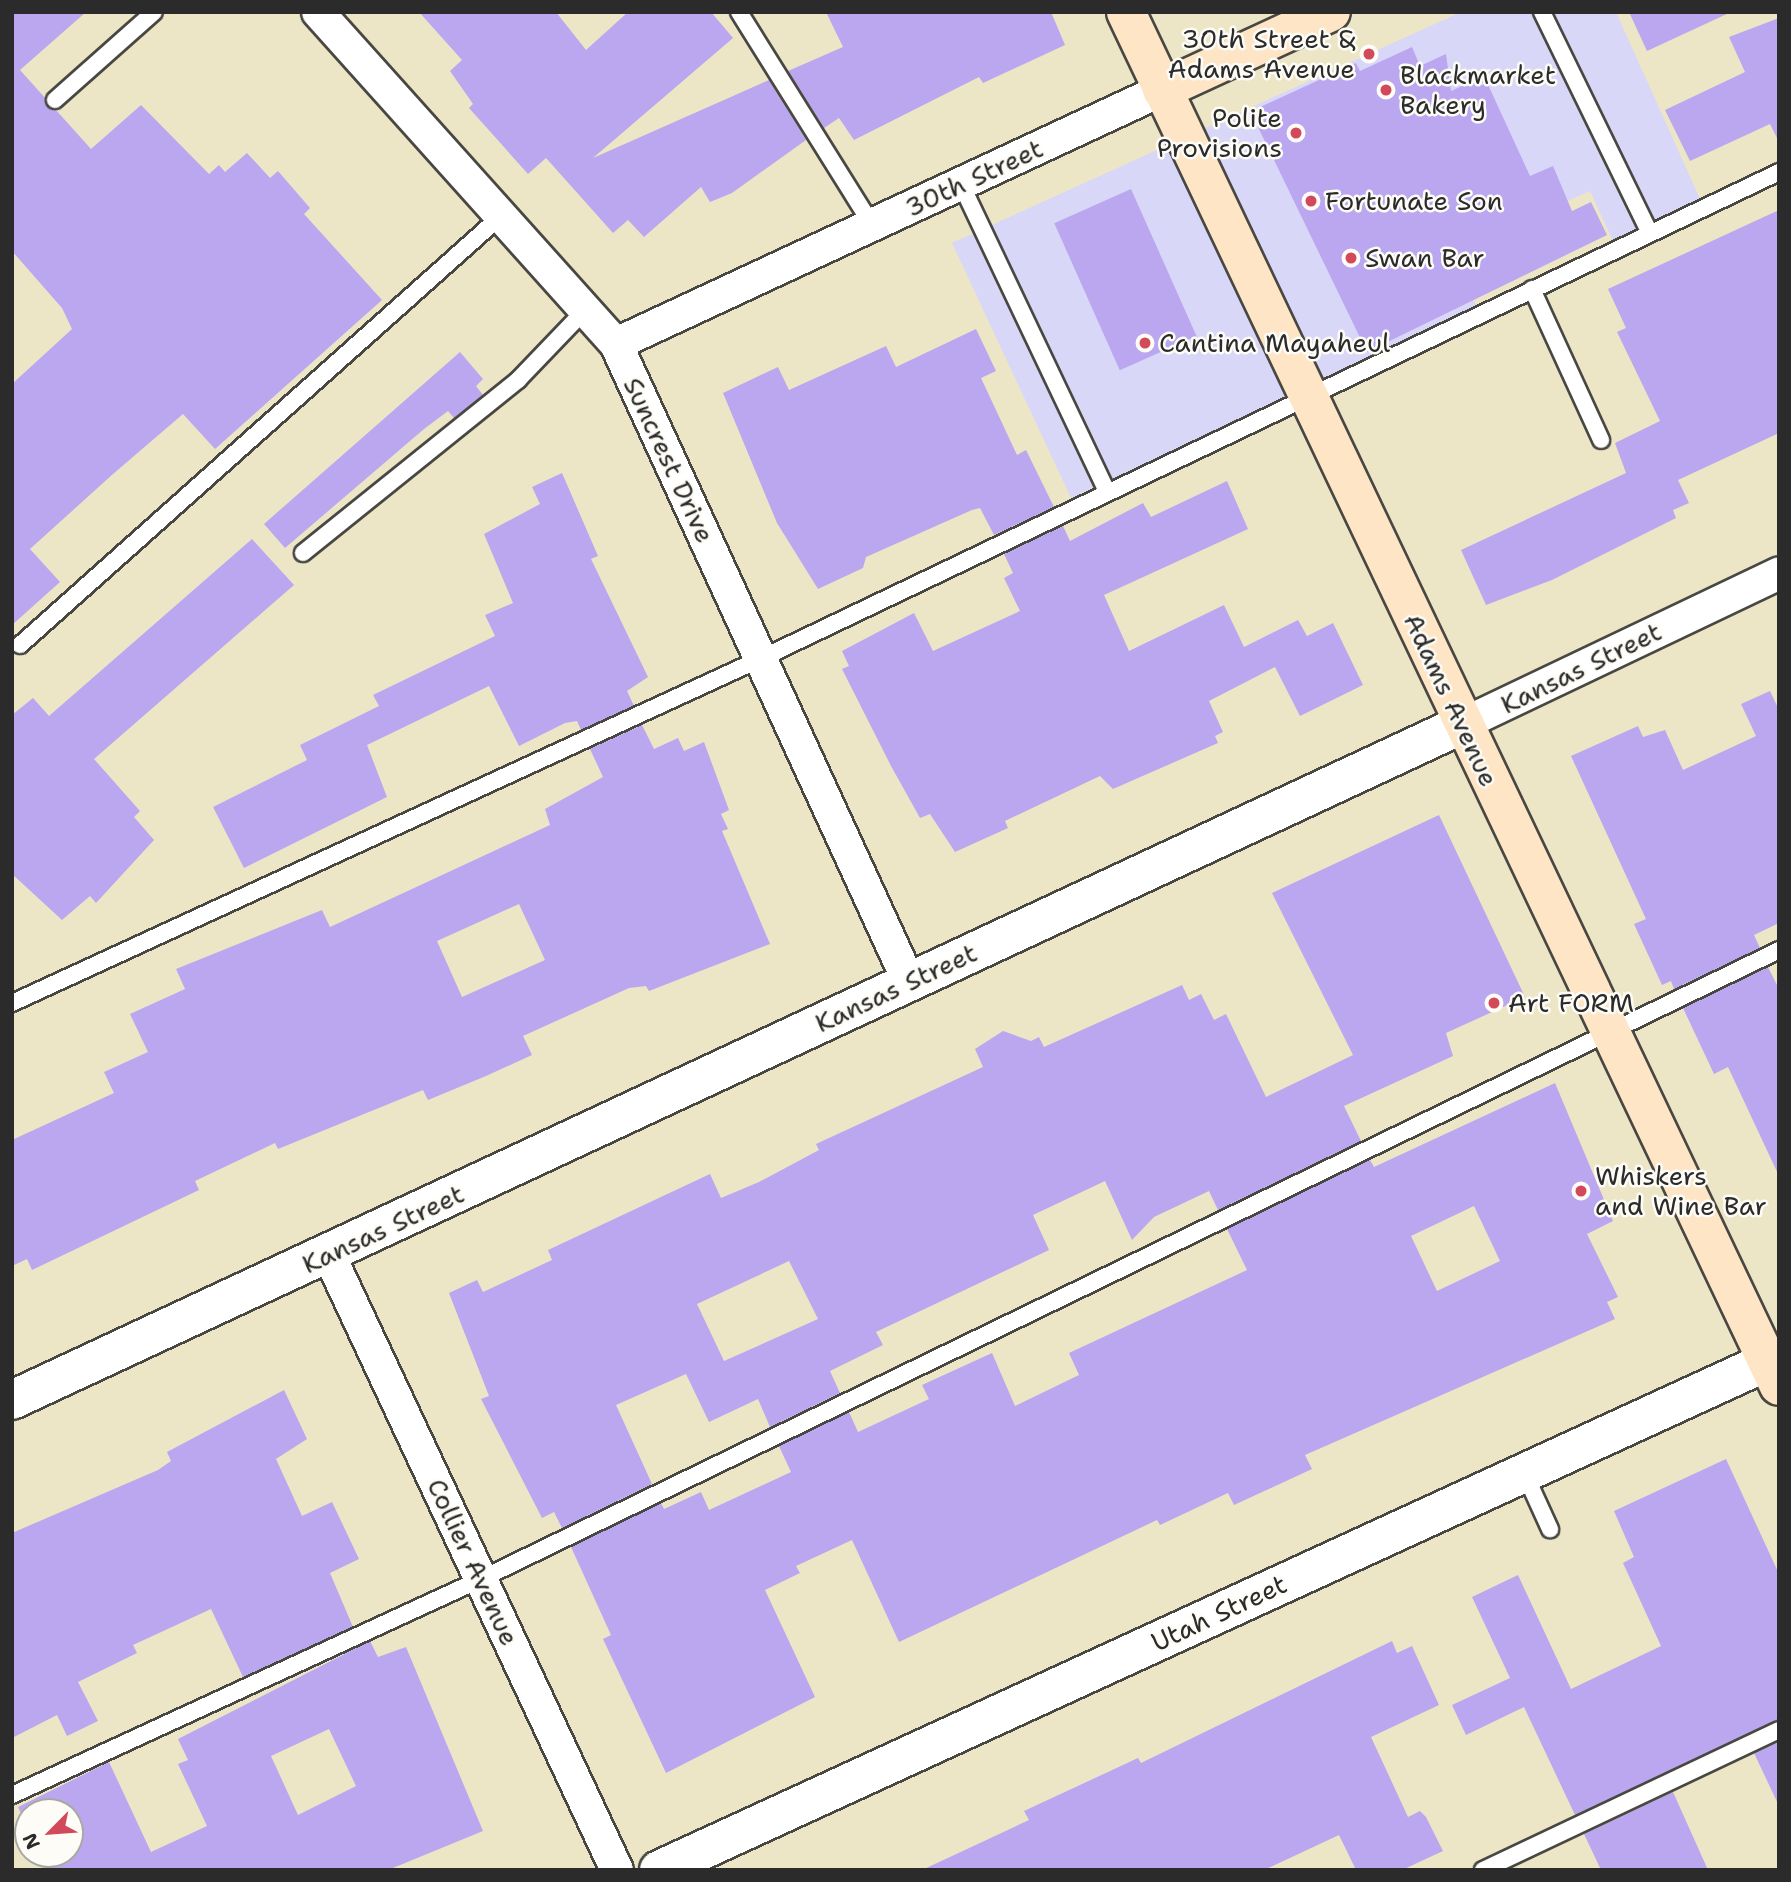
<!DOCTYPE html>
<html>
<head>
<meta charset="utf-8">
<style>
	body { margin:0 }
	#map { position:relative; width:1791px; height:1882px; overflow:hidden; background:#ece6c7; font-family:"Shantell Sans",sans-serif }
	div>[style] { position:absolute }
	.built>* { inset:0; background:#d9d7f7 }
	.building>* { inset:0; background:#baa7ef; transform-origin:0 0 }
	.roads { filter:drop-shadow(2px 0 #484742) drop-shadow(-2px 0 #484742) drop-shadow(0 2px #484742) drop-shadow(0 -2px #484742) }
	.service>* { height:16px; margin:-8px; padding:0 8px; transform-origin:8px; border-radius:8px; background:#fff }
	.minor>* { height:32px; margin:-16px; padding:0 16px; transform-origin:16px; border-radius:16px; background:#fff }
	.tertiary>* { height:38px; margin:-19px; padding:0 19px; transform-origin:19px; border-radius:19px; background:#fff }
	.secondary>* { height:38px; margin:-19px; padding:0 19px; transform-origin:19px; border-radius:19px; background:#fde5c5 }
	.dots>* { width:19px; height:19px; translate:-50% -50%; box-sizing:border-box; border:4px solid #fdfcf7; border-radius:50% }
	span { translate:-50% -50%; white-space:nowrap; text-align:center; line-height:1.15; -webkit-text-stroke:5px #fdfcf7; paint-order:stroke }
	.poi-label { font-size:26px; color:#2b2b2b }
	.right { translate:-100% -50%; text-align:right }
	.left { translate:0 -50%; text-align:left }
	.street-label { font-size:26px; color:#2b2b2b }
	.frame { position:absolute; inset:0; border:14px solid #2b2b2b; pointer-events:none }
	.north { position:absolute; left:14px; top:1798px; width:70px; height:70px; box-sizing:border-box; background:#fdfcf7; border:2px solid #a9a8a5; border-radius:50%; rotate:245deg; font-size:19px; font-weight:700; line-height:28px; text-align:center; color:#2b2b2b }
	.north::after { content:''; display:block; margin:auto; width:24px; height:32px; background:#d1495b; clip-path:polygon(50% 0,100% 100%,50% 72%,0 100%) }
</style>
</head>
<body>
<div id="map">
	<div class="built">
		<i style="clip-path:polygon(1461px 12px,1616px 12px,1701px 201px,1614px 243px,1590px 191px,1513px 226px,1449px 244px,1477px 307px,1071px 498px,952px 243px)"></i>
	</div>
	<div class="building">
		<i style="clip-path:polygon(12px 12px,86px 12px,20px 70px,91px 149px,141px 105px,209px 174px,219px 165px,225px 172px,247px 153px,270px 178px,278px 171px,310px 208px,304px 214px,382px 300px,215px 449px,183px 414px,113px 474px,30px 549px,60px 582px,12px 625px,12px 384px,72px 329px,62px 308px,12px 251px)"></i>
		<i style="clip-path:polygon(419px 12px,556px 12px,586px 50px,628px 12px,711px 12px,733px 38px,593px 158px,769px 80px,806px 140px,732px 193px,710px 202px,701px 187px,644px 237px,628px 220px,613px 233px,546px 158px,528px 174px,469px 108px,473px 104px,450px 71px,462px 60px)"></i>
		<i style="clip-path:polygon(826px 12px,1051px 12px,1065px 45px,983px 83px,979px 77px,854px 140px,839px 118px,824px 128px,788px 71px,843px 47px)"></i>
		<i style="clip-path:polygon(1629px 12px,1729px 13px,1647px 51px)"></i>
		<i style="clip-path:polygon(1779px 18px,1779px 142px,1770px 124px,1690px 161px,1665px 110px,1745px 72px,1729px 37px)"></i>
		<i style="clip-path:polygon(1412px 47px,1420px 66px,1446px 54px,1451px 91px,1484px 76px,1530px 176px,1553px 166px,1572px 211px,1591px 202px,1607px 235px,1367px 352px,1258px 127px,1258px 108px,1356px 63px,1360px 71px)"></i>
		<i style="left:1131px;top:189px;width:161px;height:84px;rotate:66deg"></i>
		<i style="clip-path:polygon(1779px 210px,1779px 433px,1678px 480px,1689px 503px,1673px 510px,1676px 518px,1552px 580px,1486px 605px,1461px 550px,1626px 473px,1615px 443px,1660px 421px,1617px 332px,1626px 328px,1608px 289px)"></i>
		<i style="clip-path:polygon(976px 329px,996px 371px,981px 378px,1017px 455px,1026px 450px,1054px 507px,994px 535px,980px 508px,972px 510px,866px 557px,863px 568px,818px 589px,777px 523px,723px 393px,778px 367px,789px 390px,886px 346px,896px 367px)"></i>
		<i style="clip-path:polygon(460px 352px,483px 379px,476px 386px,483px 395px,454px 418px,448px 411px,424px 429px,285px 548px,264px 524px)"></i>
		<i style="clip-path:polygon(562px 473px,598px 556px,591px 559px,648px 677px,627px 691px,634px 706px,581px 730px,577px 721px,565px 723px,519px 746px,489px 686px,367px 745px,387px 797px,244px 868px,213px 807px,307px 760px,300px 745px,379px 706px,373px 695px,495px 636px,485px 615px,513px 603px,484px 534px,540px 504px,532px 487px)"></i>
		<i style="clip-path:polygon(1227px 481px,1248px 529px,1104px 595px,1129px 651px,1224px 605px,1244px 647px,1298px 620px,1307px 636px,1333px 623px,1363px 685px,1300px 716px,1275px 667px,1209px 701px,1223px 732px,1215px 736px,1218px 743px,1113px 789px,1100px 776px,1005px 821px,1008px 828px,955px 852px,930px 814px,920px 818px,891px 766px,842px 669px,849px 666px,842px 651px,914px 613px,933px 651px,1020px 611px,1004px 578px,1013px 573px,1004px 554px,1063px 526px,1070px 541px,1143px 503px,1151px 517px)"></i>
		<i style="clip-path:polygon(252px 539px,294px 585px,94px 759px,140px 811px,134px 817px,154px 840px,96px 903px,90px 896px,62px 920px,12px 874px,12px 715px,33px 698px,49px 716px)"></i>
		<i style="clip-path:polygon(1770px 691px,1779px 710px,1779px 923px,1754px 935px,1760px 948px,1674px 989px,1671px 981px,1662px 985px,1634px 924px,1646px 919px,1571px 756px,1638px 726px,1643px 737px,1665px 730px,1683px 770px,1756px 736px,1741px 704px)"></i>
		<i style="clip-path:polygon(evenodd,642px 725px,654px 749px,678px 738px,684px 751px,704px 742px,729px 810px,721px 814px,728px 829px,722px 831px,770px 944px,649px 991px,646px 986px,629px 988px,523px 1036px,532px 1055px,486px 1076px,428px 1100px,423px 1090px,278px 1149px,275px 1143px,195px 1181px,199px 1190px,32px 1270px,27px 1259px,12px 1266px,12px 1140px,114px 1093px,104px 1072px,148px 1052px,130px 1014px,185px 989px,176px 969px,322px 910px,330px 927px,550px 825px,545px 809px,603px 777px,590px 749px,642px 725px,519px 904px,545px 960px,462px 997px,437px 941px,519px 904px)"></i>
		<i style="clip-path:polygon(evenodd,1439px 815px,1525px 997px,1446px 1033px,1453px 1056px,1344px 1106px,1361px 1141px,1218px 1210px,1209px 1191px,1154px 1217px,1132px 1240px,1105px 1181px,1033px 1215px,1049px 1250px,876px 1332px,883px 1345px,830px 1371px,840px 1393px,770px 1427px,758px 1399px,709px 1422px,686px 1374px,616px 1405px,652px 1484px,562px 1528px,554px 1512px,542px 1518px,481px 1399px,489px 1396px,449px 1293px,477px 1280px,483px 1292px,552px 1260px,548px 1250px,710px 1174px,721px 1198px,759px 1182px,819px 1150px,816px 1144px,983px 1067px,975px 1049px,1003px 1031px,1031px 1041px,1039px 1037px,1044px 1047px,1182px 985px,1189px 1000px,1201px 994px,1214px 1020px,1226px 1014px,1266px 1097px,1353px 1055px,1272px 893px,1439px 815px,789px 1261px,818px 1319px,724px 1361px,697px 1304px,789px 1261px)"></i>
		<i style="clip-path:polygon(1768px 967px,1779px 989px,1779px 1176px,1728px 1067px,1714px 1074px,1683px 1008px)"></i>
		<i style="clip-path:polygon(evenodd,1555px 1083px,1613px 1221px,1587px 1234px,1618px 1297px,1607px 1302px,1615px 1319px,1305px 1455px,1312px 1469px,1234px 1505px,1228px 1493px,1160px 1525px,1157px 1520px,899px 1642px,852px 1540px,796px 1566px,800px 1573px,765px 1590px,815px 1697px,666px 1773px,603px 1639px,611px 1635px,571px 1547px,661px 1503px,664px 1509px,701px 1492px,709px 1510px,791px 1472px,779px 1446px,849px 1412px,858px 1432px,929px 1399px,922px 1385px,992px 1353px,1015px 1406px,1079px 1375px,1069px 1353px,1247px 1270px,1227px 1229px,1370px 1160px,1374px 1167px,1555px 1083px,1474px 1206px,1500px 1261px,1437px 1291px,1411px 1236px,1474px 1206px)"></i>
		<i style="clip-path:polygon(284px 1390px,307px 1439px,276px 1459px,302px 1516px,332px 1502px,359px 1559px,330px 1573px,353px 1627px,243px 1677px,211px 1609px,133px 1645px,137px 1653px,78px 1682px,98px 1721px,67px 1736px,57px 1715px,12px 1738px,12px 1533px,158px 1470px,171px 1461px,167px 1452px)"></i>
		<i style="clip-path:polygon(1726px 1459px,1779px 1574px,1779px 1720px,1575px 1815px,1524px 1707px,1466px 1735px,1452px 1705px,1510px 1678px,1472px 1597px,1518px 1575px,1571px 1689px,1661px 1646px,1623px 1563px,1634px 1557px,1614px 1511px)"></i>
		<i style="clip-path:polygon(evenodd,370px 1641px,378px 1657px,406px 1647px,483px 1831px,388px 1870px,46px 1870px,39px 1854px,70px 1854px,70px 1812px,28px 1812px,28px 1829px,18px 1807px,109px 1762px,151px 1852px,207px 1826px,178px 1764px,188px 1760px,178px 1739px,370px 1641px,329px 1729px,356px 1786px,298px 1815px,271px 1756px,329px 1729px)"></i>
		<i style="clip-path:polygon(1392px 1641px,1397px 1653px,1412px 1646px,1439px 1705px,1371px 1737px,1408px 1817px,1420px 1811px,1426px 1817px,1443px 1851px,1402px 1870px,1356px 1870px,1339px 1835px,1264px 1870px,922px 1870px,1029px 1820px,1024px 1811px,1138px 1758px,1141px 1763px)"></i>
		<i style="clip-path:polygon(1779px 1742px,1779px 1806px,1754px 1753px)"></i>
		<i style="clip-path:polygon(1673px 1792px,1708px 1870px,1601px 1870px,1584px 1834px)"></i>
	</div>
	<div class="roads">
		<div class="service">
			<i style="left:739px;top:12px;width:251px;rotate:58deg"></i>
			<i style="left:1542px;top:12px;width:246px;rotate:64deg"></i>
			<i style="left:55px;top:100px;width:132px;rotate:-41.6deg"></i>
			<i style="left:961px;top:184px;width:341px;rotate:64.6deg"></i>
			<i style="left:1532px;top:289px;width:166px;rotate:65.4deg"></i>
			<i style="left:303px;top:553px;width:276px;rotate:-38.8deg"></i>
			<i style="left:518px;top:380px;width:100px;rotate:-46.2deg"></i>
			<i style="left:20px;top:645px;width:646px;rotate:-41.74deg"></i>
			<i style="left:12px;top:1003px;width:823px;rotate:-24.7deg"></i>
			<i style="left:760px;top:659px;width:1129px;rotate:-25.54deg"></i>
			<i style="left:1524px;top:1472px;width:63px;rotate:65.5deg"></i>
			<i style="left:12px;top:1795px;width:516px;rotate:-24.73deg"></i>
			<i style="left:481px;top:1579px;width:1442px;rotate:-25.85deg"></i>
			<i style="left:1483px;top:1870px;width:327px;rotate:-25.3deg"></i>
		</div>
		<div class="minor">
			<i style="left:318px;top:12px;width:446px;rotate:48.1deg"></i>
			<i style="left:616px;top:344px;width:702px;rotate:65.33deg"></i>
			<i style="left:616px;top:344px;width:602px;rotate:-24.95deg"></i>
			<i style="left:1461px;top:725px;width:352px;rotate:-25.5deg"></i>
			<i style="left:329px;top:1255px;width:679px;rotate:64.91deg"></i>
		</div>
		<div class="tertiary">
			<i style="left:12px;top:1400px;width:1599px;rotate:-24.98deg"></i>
			<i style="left:659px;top:1870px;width:1232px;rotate:-24.65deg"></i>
		</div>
		<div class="secondary">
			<i style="left:1126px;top:12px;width:1521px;rotate:64.58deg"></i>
			<i style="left:1162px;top:90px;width:186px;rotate:-24.8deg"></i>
		</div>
	</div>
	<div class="dots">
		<i style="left:1369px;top:54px;background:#d1495b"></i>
		<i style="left:1386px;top:90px;background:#d1495b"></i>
		<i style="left:1296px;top:133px;background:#d1495b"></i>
		<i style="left:1311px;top:201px;background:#d1495b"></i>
		<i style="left:1351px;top:258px;background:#d1495b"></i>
		<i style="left:1145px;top:343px;background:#d1495b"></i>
		<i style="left:1494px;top:1003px;background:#d1495b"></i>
		<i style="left:1581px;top:1191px;background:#d1495b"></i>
	</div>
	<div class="poi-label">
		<span class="right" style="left:1355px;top:54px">30th Street &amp;<br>Adams Avenue</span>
		<span class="left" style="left:1400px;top:90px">Blackmarket<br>Bakery</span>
		<span class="right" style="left:1282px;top:133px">Polite<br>Provisions</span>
		<span class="left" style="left:1325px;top:201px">Fortunate Son</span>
		<span class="left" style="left:1365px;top:258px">Swan Bar</span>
		<span class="left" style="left:1159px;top:343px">Cantina Mayaheul</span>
		<span class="left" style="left:1508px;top:1003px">Art FORM</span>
		<span class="left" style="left:1595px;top:1191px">Whiskers<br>and Wine Bar</span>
	</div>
	<div class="street-label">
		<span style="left:974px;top:178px;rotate:-25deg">30th Street</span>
		<span style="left:669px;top:460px;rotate:65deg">Suncrest Drive</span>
		<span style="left:1581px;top:668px;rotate:-26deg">Kansas Street</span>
		<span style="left:1451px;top:700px;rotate:65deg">Adams Avenue</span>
		<span style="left:896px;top:988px;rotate:-25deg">Kansas Street</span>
		<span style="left:383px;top:1229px;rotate:-25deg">Kansas Street</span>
		<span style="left:473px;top:1562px;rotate:65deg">Collier Avenue</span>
		<span style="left:1219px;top:1613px;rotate:-25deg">Utah Street</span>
	</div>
	<div class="frame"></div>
	<div class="north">N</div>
</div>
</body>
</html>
